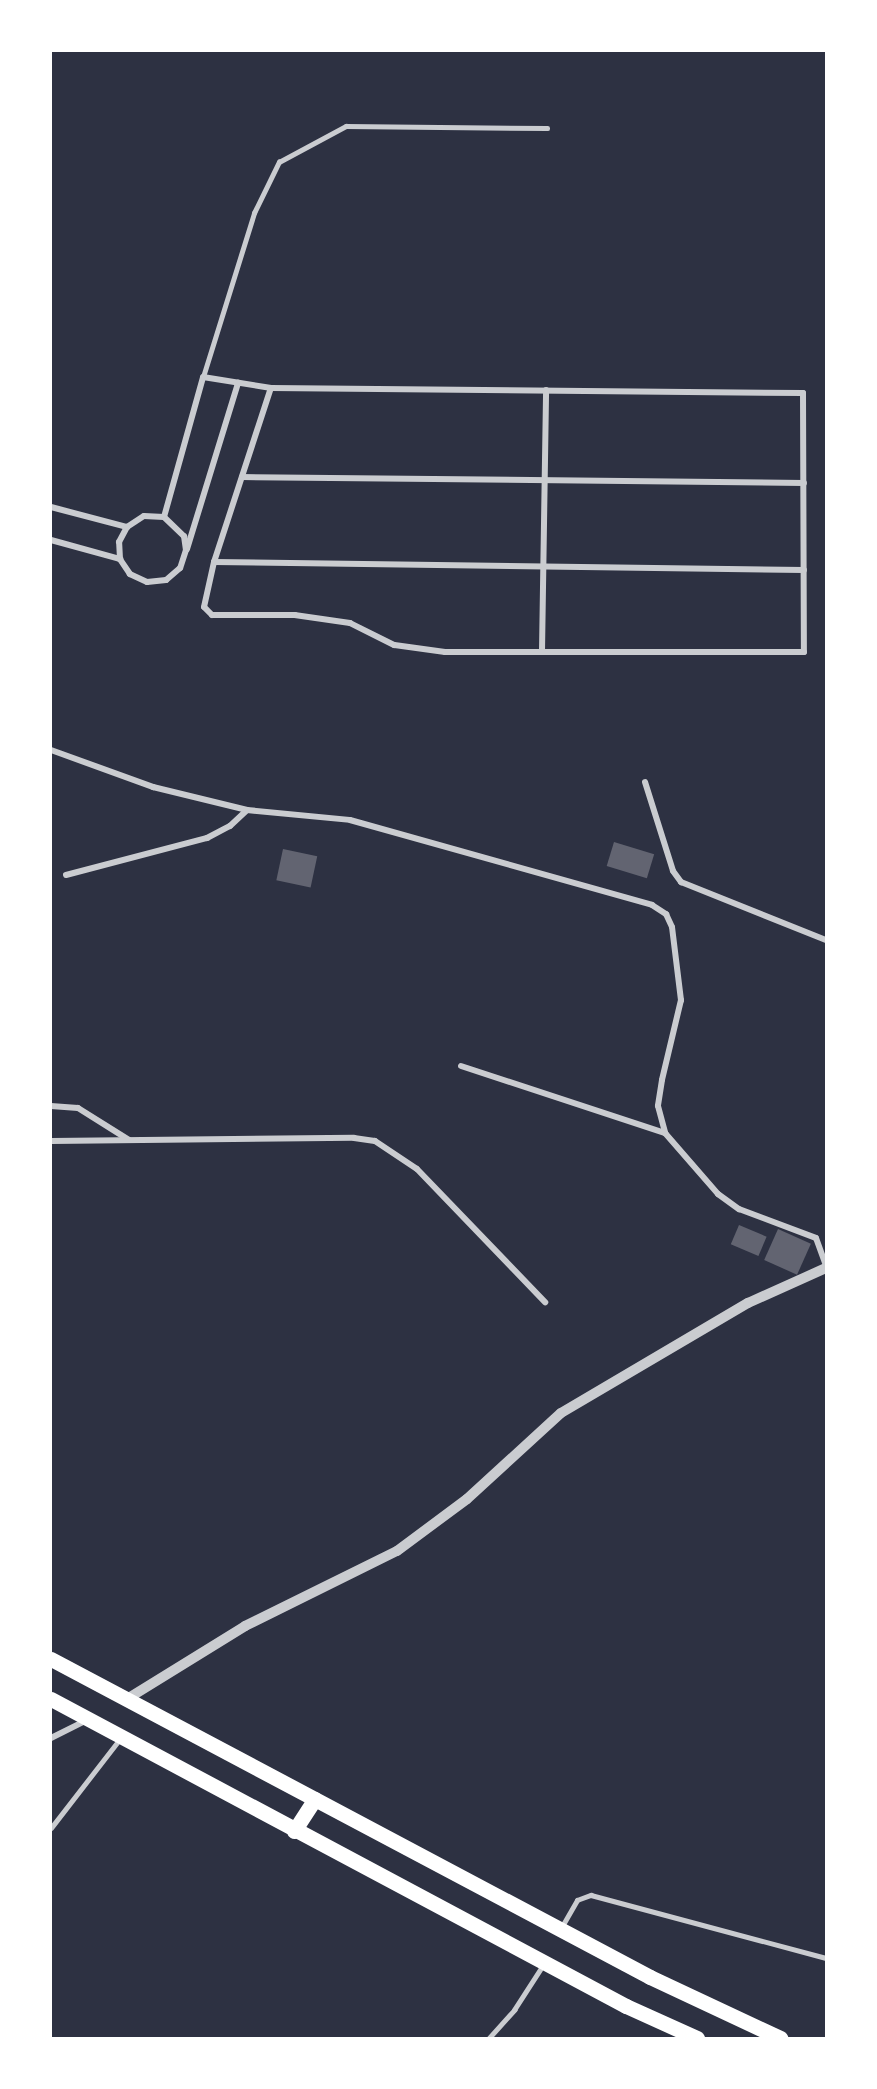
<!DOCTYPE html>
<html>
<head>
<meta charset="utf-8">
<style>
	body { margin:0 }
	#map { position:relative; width:877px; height:2089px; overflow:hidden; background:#2d3142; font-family:"DM Sans",sans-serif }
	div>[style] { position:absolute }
	.building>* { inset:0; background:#626471; transform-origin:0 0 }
	.service>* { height:4.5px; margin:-2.25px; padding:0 2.25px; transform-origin:2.25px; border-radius:2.25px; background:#caccd0 }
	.minor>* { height:6px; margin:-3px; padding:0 3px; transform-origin:3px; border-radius:3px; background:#caccd0 }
	.tertiary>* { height:10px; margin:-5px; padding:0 5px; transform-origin:5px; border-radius:5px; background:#caccd0 }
	.trunk>* { height:15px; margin:-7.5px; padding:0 7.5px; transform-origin:7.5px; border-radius:7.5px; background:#fff }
	span { translate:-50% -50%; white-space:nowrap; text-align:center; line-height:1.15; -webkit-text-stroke:6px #fff; paint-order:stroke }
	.frame { position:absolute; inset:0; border:52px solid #fff; pointer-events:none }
</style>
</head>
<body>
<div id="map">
	<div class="building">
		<i style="left:614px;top:842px;width:42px;height:25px;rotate:17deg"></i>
		<i style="left:283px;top:849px;width:35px;height:32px;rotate:12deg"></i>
		<i style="left:739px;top:1225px;width:30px;height:21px;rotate:23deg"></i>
		<i style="left:778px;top:1229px;width:36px;height:34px;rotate:24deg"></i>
	</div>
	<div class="service">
		<i style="left:203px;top:377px;width:172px;rotate:-72.7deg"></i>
		<i style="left:254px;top:213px;width:57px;rotate:-63.9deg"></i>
		<i style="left:279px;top:162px;width:76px;rotate:-28.2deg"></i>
		<i style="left:346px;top:126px;width:201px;rotate:0.6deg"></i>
		<i style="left:51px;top:1828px;width:111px;rotate:-52.3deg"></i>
		<i style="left:561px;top:1928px;width:32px;rotate:-60deg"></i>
		<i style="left:577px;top:1900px;width:15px;rotate:-20deg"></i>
		<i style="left:591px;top:1895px;width:243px;rotate:15deg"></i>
		<i style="left:489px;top:2038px;width:38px;rotate:-48deg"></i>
		<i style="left:514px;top:2010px;width:54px;rotate:-57.2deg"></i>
	</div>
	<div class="minor">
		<i style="left:242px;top:477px;width:562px;rotate:0.61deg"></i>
		<i style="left:51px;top:507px;width:79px;rotate:14.7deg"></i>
		<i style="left:127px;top:527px;width:20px;rotate:-33deg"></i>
		<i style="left:144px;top:516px;width:20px;rotate:3deg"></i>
		<i style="left:164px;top:517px;width:28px;rotate:44deg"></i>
		<i style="left:184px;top:536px;width:14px;rotate:82deg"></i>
		<i style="left:186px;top:550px;width:19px;rotate:108deg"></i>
		<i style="left:180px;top:568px;width:18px;rotate:139deg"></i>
		<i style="left:166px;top:580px;width:19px;rotate:174deg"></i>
		<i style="left:147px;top:582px;width:19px;rotate:-155deg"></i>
		<i style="left:130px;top:574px;width:18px;rotate:-124deg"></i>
		<i style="left:120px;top:559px;width:17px;rotate:-93deg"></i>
		<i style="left:119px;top:542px;width:17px;rotate:-62deg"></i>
		<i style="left:164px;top:517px;width:145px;rotate:-74.4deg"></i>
		<i style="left:203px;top:377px;width:69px;rotate:9.2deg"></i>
		<i style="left:271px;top:388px;width:532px;rotate:0.54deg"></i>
		<i style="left:803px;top:393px;width:259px;rotate:89.8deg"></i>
		<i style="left:804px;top:652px;width:359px;rotate:180deg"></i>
		<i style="left:445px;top:652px;width:51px;rotate:-172.2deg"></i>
		<i style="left:394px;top:645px;width:49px;rotate:-153.4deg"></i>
		<i style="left:350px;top:623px;width:56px;rotate:-171.7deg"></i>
		<i style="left:295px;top:615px;width:83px;rotate:180deg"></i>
		<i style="left:212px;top:615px;width:11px;rotate:-135deg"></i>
		<i style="left:204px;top:607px;width:46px;rotate:-77.5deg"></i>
		<i style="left:214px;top:562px;width:183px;rotate:-71.9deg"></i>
		<i style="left:51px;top:540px;width:72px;rotate:15.4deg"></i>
		<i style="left:187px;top:549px;width:174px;rotate:-72.9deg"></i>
		<i style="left:214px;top:562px;width:590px;rotate:0.78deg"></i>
		<i style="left:542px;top:651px;width:261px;rotate:-89.1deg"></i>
		<i style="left:51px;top:750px;width:109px;rotate:19.9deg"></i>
		<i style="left:153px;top:787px;width:97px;rotate:13.7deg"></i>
		<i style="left:247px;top:810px;width:103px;rotate:5.5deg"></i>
		<i style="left:350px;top:820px;width:314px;rotate:15.7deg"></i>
		<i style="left:652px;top:905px;width:17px;rotate:33deg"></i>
		<i style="left:666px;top:914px;width:14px;rotate:65deg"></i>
		<i style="left:672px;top:927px;width:74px;rotate:83deg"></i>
		<i style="left:681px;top:1000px;width:82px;rotate:103.4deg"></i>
		<i style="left:662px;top:1080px;width:26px;rotate:99deg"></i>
		<i style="left:658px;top:1106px;width:28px;rotate:75deg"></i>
		<i style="left:665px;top:1133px;width:81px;rotate:49deg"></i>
		<i style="left:718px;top:1194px;width:26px;rotate:36deg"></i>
		<i style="left:739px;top:1209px;width:82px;rotate:20.6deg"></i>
		<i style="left:816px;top:1238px;width:30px;rotate:70deg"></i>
		<i style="left:645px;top:782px;width:93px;rotate:72.5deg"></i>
		<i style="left:673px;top:871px;width:14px;rotate:54deg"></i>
		<i style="left:681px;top:882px;width:156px;rotate:21.8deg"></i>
		<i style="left:66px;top:875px;width:146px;rotate:-14.7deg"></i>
		<i style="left:207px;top:838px;width:26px;rotate:-28deg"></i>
		<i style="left:230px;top:826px;width:23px;rotate:-43deg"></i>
		<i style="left:461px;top:1066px;width:215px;rotate:18.2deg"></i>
		<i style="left:51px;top:1106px;width:27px;rotate:4deg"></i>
		<i style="left:78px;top:1108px;width:60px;rotate:32.1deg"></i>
		<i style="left:51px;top:1141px;width:303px;rotate:-0.6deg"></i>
		<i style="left:354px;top:1138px;width:21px;rotate:8deg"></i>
		<i style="left:375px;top:1141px;width:50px;rotate:33.7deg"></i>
		<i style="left:417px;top:1169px;width:185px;rotate:46.1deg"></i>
		<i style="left:51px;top:1738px;width:40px;rotate:-26.6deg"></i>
	</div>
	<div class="tertiary">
		<i style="left:127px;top:1699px;width:139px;rotate:-31.7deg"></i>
		<i style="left:245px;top:1626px;width:169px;rotate:-26.3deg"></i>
		<i style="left:397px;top:1551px;width:87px;rotate:-36.6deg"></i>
		<i style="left:467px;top:1499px;width:127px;rotate:-42.5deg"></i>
		<i style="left:561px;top:1413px;width:217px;rotate:-30.5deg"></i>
		<i style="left:748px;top:1303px;width:85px;rotate:-24.2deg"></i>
	</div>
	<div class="trunk">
		<i style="left:51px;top:1659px;width:678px;rotate:27.96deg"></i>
		<i style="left:650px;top:1977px;width:144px;rotate:25.1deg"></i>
		<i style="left:51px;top:1699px;width:652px;rotate:28.1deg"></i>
		<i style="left:626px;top:2006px;width:78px;rotate:24.3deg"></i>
		<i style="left:294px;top:1831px;width:38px;rotate:-57deg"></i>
	</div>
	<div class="frame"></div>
</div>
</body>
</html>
